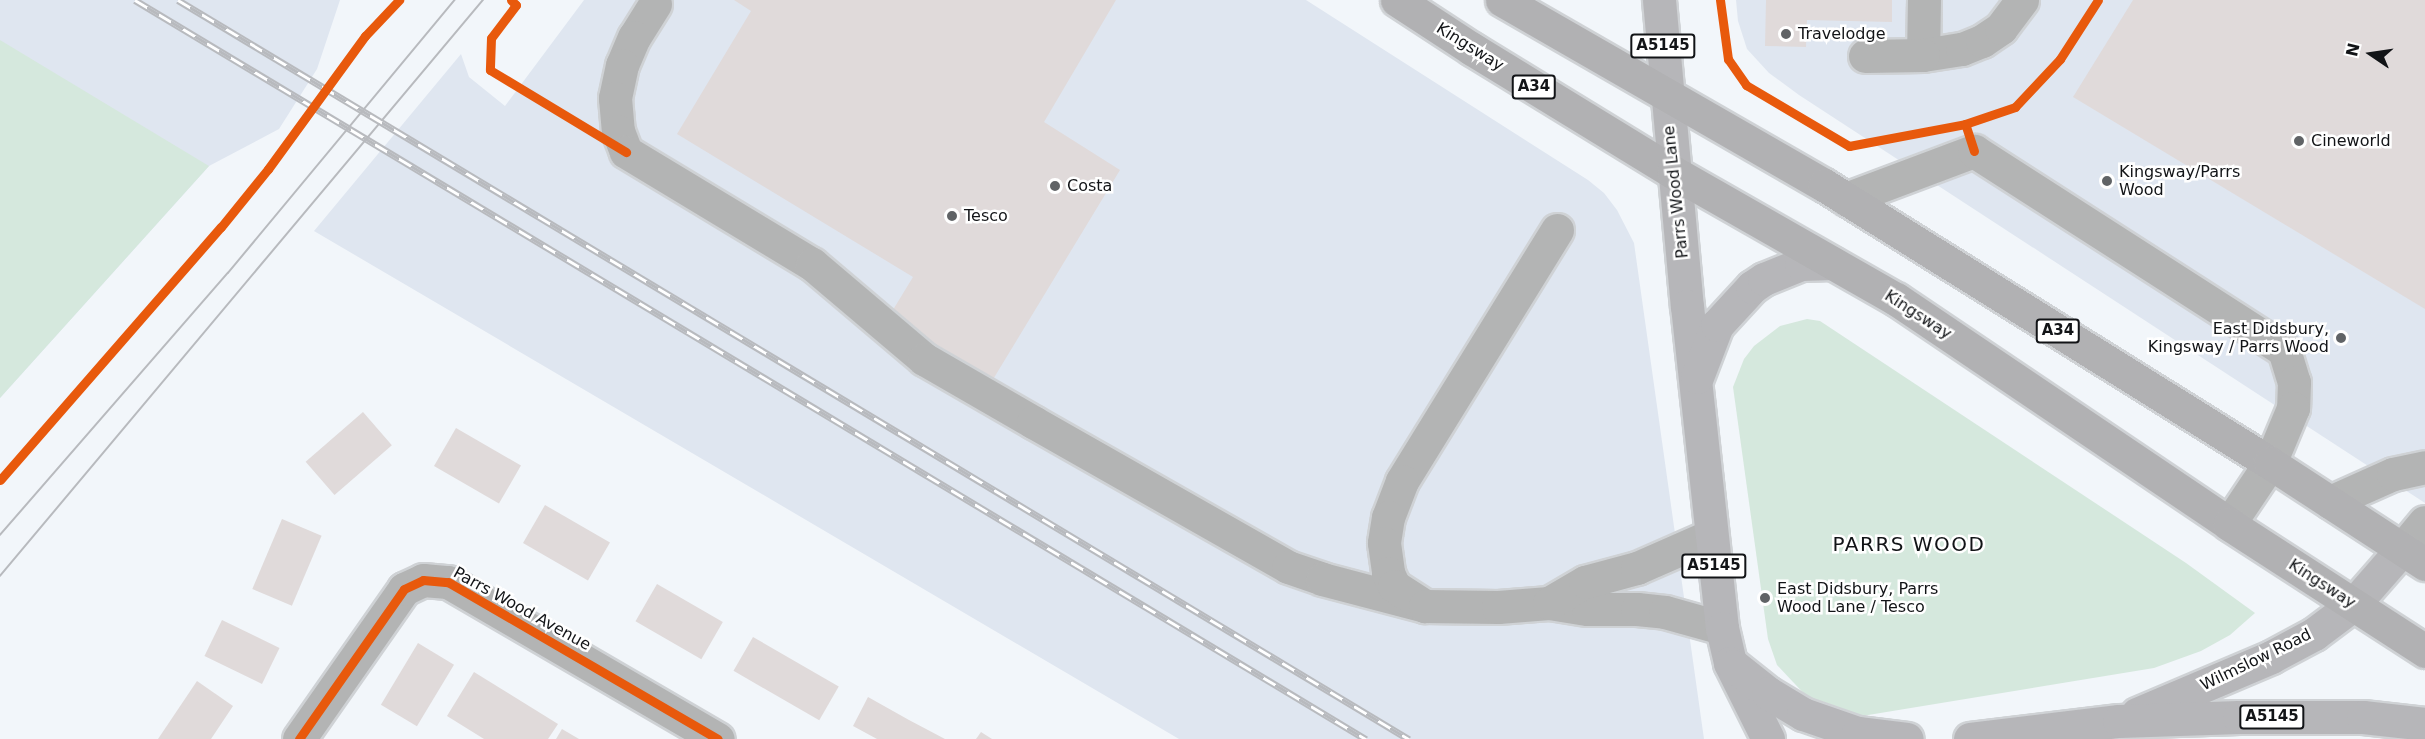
<!DOCTYPE html>
<html>
<head>
<meta charset="utf-8">
<style>
	body { margin:0 }
	#map { position:relative; width:2425px; height:739px; overflow:hidden; background:#f2f6fa; font-family:"DejaVu Sans",sans-serif }
	div>[style] { position:absolute }
	.built>* { inset:0; background:#dfe6f0 }
	.green>* { inset:0; background:#d5e8dd }
	.building>* { inset:0; background:#e0dada; transform-origin:0 0 }
	.roads { filter:drop-shadow(2px 0 #cfd2d5) drop-shadow(-2px 0 #cfd2d5) drop-shadow(0 2px #cfd2d5) drop-shadow(0 -2px #cfd2d5) }
	.minor>* { height:33px; margin:-16.5px; padding:0 16.5px; transform-origin:16.5px; border-radius:16.5px; background:#b3b4b4 }
	.major>* { height:33px; margin:-16.5px; padding:0 16.5px; transform-origin:16.5px; border-radius:16.5px; background:#b6b6b9 }
	.highway>* { height:33px; margin:-16.5px; padding:0 16.5px; transform-origin:16.5px; border-radius:16.5px; background:#b1b1b3 }
	.tram>* { height:1.5px; margin:-0.75px; padding:0 0.75px; transform-origin:0.75px; border-radius:0.75px; background:#b8babe }
	.rail>* { height:7px; margin-top:-3.5px; transform-origin:0; background:repeating-linear-gradient(90deg,#fff 0 14px,#b8babe 0 28px); box-sizing:border-box; border-block:2px solid #b8babe }
	.cycleway>* { height:9px; margin:-4.5px; padding:0 4.5px; transform-origin:4.5px; border-radius:4.5px; background:#e8590c }
	.dots>* { width:16px; height:16px; translate:-50% -50%; box-sizing:border-box; border:3px solid #fff; border-radius:50% }
	span { translate:-50% -50%; white-space:nowrap; text-align:center; line-height:1.15; -webkit-text-stroke:5px #fff; paint-order:stroke }
	.shield-label span { padding:2px 4px; background:#fff; border:2px solid; border-radius:4px; -webkit-text-stroke-width:0 }
	.shield-label { font-size:15px; color:#121417; font-weight:700 }
	.poi-label { font-size:16px; color:#121417 }
	.left { translate:0 -50%; text-align:left }
	.right { translate:-100% -50%; text-align:right }
	.street-label { font-size:16px; color:#121417 }
	.quarter-label { font-size:20px; color:#121417; letter-spacing:1.5px }
	.north { position:absolute; left:2341px; top:24px; width:60px; height:60px; -webkit-text-stroke:4px #fff; paint-order:stroke; rotate:283deg; font-size:16px; font-weight:700; line-height:24px; text-align:center; color:#121417 }
	.north::after { content:''; display:block; margin:auto; width:21px; height:27px; background:#121417; clip-path:polygon(50% 0,100% 100%,50% 72%,0 100%) }
</style>
</head>
<body>
<div id="map">
	<div class="built">
		<i style="clip-path:polygon(0 0,340px 0,317px 69px,279px 129px,209px 166px,0 398px)"></i>
		<i style="clip-path:polygon(584px 0,1306px 0,1588px 180px,1604px 193px,1617px 210px,1634px 243px,1704px 739px,1179px 739px,314px 231px,461px 54px,469px 77px,505px 106px)"></i>
		<i style="clip-path:polygon(1736px 0,2425px 0,2425px 503px,1799px 95px,1769px 73px,1747px 49px,1738px 21px)"></i>
	</div>
	<div class="green">
		<i style="clip-path:polygon(0 40px,209px 166px,0 398px)"></i>
		<i style="clip-path:polygon(1807px 319px,1820px 321px,2186px 563px,2255px 613px,2230px 635px,2201px 651px,2154px 668px,1856px 717px,1809px 699px,1777px 665px,1768px 639px,1733px 387px,1744px 359px,1754px 346px,1780px 326px)"></i>
	</div>
	<div class="building">
		<i style="clip-path:polygon(734px 0,1116px 0,1044px 122px,1120px 170px,992px 381px,888px 318px,913px 277px,677px 134px,751px 11px)"></i>
		<i style="clip-path:polygon(1766px 0,1892px 0,1892px 22px,1807px 20px,1806px 47px,1765px 46px)"></i>
		<i style="clip-path:polygon(2133px 0,2425px 0,2425px 309px,2073px 97px)"></i>
		<i style="left:363px;top:412px;width:44px;height:76px;rotate:49deg"></i>
		<i style="left:456px;top:428px;width:75px;height:44px;rotate:30deg"></i>
		<i style="left:545px;top:505px;width:75px;height:44px;rotate:30deg"></i>
		<i style="left:282px;top:519px;width:43px;height:76px;rotate:23deg"></i>
		<i style="left:657px;top:584px;width:76px;height:43px;rotate:30deg"></i>
		<i style="left:222px;top:620px;width:64px;height:40px;rotate:26deg"></i>
		<i style="left:753px;top:637px;width:99px;height:39px;rotate:30deg"></i>
		<i style="left:418px;top:643px;width:42px;height:72px;rotate:31deg"></i>
		<i style="clip-path:polygon(474px 672px,558px 724px,548px 739px,484px 739px,447px 716px)"></i>
		<i style="clip-path:polygon(197px 681px,233px 706px,211px 739px,158px 739px)"></i>
		<i style="clip-path:polygon(868px 697px,909px 720px,945px 739px,877px 739px,853px 726px)"></i>
		<i style="clip-path:polygon(562px 729px,579px 739px,556px 739px)"></i>
		<i style="clip-path:polygon(981px 732px,992px 739px,976px 739px)"></i>
	</div>
	<div class="roads">
		<div class="minor">
			<i style="left:1924px;top:0;width:55px;rotate:91deg"></i>
			<i style="left:1923px;top:55px;width:39px;rotate:-9deg"></i>
			<i style="left:1962px;top:49px;width:22px;rotate:-22deg"></i>
			<i style="left:1982px;top:41px;width:23px;rotate:-34deg"></i>
			<i style="left:2001px;top:28px;width:35px;rotate:-53deg"></i>
			<i style="left:655px;top:4px;width:39px;rotate:122deg"></i>
			<i style="left:634px;top:37px;width:30px;rotate:113deg"></i>
			<i style="left:622px;top:65px;width:34px;rotate:102deg"></i>
			<i style="left:615px;top:98px;width:33px;rotate:85deg"></i>
			<i style="left:618px;top:131px;width:22px;rotate:69deg"></i>
			<i style="left:626px;top:152px;width:217px;rotate:31.1deg"></i>
			<i style="left:812px;top:264px;width:147px;rotate:40.3deg"></i>
			<i style="left:924px;top:359px;width:126px;rotate:30deg"></i>
			<i style="left:1033px;top:422px;width:293px;rotate:29.6deg"></i>
			<i style="left:1288px;top:567px;width:36px;rotate:19deg"></i>
			<i style="left:1322px;top:579px;width:106px;rotate:14.7deg"></i>
			<i style="left:1865px;top:56px;width:58px;rotate:-1deg"></i>
			<i style="left:1846px;top:199px;width:137px;rotate:-20.6deg"></i>
			<i style="left:1974px;top:151px;width:368px;rotate:32.7deg"></i>
			<i style="left:2284px;top:350px;width:34px;rotate:73deg"></i>
			<i style="left:2294px;top:382px;width:26px;rotate:92deg"></i>
			<i style="left:2293px;top:408px;width:60px;rotate:112.7deg"></i>
			<i style="left:2270px;top:463px;width:73px;rotate:123.9deg"></i>
			<i style="left:1557px;top:230px;width:295px;rotate:121.7deg"></i>
			<i style="left:1402px;top:481px;width:39px;rotate:111deg"></i>
			<i style="left:1388px;top:517px;width:26px;rotate:99deg"></i>
			<i style="left:1384px;top:543px;width:30px;rotate:82deg"></i>
			<i style="left:1388px;top:573px;width:14px;rotate:65deg"></i>
			<i style="left:1394px;top:586px;width:37px;rotate:33deg"></i>
			<i style="left:1425px;top:606px;width:73px;rotate:0.8deg"></i>
			<i style="left:1498px;top:607px;width:51px;rotate:-4.5deg"></i>
			<i style="left:1549px;top:603px;width:39px;rotate:9deg"></i>
			<i style="left:1588px;top:609px;width:49px"></i>
			<i style="left:1637px;top:609px;width:28px;rotate:6deg"></i>
			<i style="left:1665px;top:612px;width:59px;rotate:15.7deg"></i>
			<i style="left:2330px;top:502px;width:69px;rotate:-24deg"></i>
			<i style="left:2393px;top:474px;width:33px;rotate:-12deg"></i>
			<i style="left:2402px;top:549px;width:35px;rotate:-50deg"></i>
			<i style="left:1549px;top:603px;width:42px;rotate:-30.3deg"></i>
			<i style="left:1585px;top:582px;width:54px;rotate:-15.1deg"></i>
			<i style="left:1637px;top:568px;width:80px;rotate:-23.7deg"></i>
			<i style="left:299px;top:739px;width:183px;rotate:-55deg"></i>
			<i style="left:404px;top:589px;width:21px;rotate:-25deg"></i>
			<i style="left:423px;top:580px;width:25px;rotate:5deg"></i>
			<i style="left:448px;top:582px;width:312px;rotate:30.2deg"></i>
		</div>
		<div class="major">
			<i style="left:1659px;top:0;width:307px;rotate:84.8deg"></i>
			<i style="left:1687px;top:306px;width:324px;rotate:83.8deg"></i>
			<i style="left:1722px;top:628px;width:36px;rotate:77deg"></i>
			<i style="left:1730px;top:663px;width:85px;rotate:63.4deg"></i>
			<i style="left:1697px;top:377px;width:56px;rotate:-69deg"></i>
			<i style="left:1717px;top:325px;width:52px;rotate:-47.4deg"></i>
			<i style="left:1752px;top:287px;width:14px;rotate:-34deg"></i>
			<i style="left:1764px;top:279px;width:40px;rotate:-22deg"></i>
			<i style="left:1801px;top:264px;width:31px;rotate:-2deg"></i>
			<i style="left:1734px;top:666px;width:43px;rotate:38.5deg"></i>
			<i style="left:1768px;top:693px;width:41px;rotate:31deg"></i>
			<i style="left:1803px;top:714px;width:58px;rotate:19.1deg"></i>
			<i style="left:1858px;top:733px;width:49px;rotate:7deg"></i>
			<i style="left:2137px;top:714px;width:146px;rotate:-23deg"></i>
			<i style="left:2271px;top:657px;width:49px;rotate:-28.1deg"></i>
			<i style="left:2314px;top:634px;width:50px;rotate:-36.9deg"></i>
			<i style="left:2354px;top:604px;width:73px;rotate:-48.9deg"></i>
			<i style="left:1970px;top:739px;width:150px;rotate:-6.9deg"></i>
			<i style="left:2119px;top:721px;width:120px;rotate:-1.9deg"></i>
			<i style="left:2239px;top:717px;width:124px"></i>
			<i style="left:2363px;top:717px;width:62px;rotate:6.4deg"></i>
		</div>
		<div class="highway">
			<i style="left:1397px;top:0;width:90px;rotate:33.2deg"></i>
			<i style="left:1472px;top:49px;width:236px;rotate:31.5deg"></i>
			<i style="left:1673px;top:172px;width:257px;rotate:29.7deg"></i>
			<i style="left:1896px;top:299px;width:402px;rotate:34deg"></i>
			<i style="left:2229px;top:524px;width:234px;rotate:32.9deg"></i>
			<i style="left:1502px;top:0;width:371px;rotate:29.9deg"></i>
			<i style="left:1824px;top:185px;width:526px;rotate:31.94deg"></i>
			<i style="left:2270px;top:463px;width:185px;rotate:33.1deg"></i>
		</div>
	</div>
	<div class="tram">
		<i style="left:0;top:535px;width:347px;rotate:-49deg"></i>
		<i style="left:228px;top:273px;width:355px;rotate:-50.3deg"></i>
		<i style="left:0;top:576px;width:752px;rotate:-50.02deg"></i>
	</div>
	<div class="rail">
		<i style="left:135px;top:0;width:1436px;rotate:30.98deg"></i>
		<i style="left:178px;top:0;width:1436px;rotate:30.98deg"></i>
	</div>
	<div class="cycleway">
		<i style="left:511px;top:0;width:7px;rotate:45deg"></i>
		<i style="left:516px;top:5px;width:41px;rotate:127.1deg"></i>
		<i style="left:491px;top:38px;width:32px;rotate:92deg"></i>
		<i style="left:490px;top:70px;width:159px;rotate:31.1deg"></i>
		<i style="left:1720px;top:0;width:60px;rotate:82.3deg"></i>
		<i style="left:1728px;top:59px;width:32px;rotate:55deg"></i>
		<i style="left:1746px;top:85px;width:120px;rotate:30.6deg"></i>
		<i style="left:1849px;top:146px;width:118px;rotate:-10.7deg"></i>
		<i style="left:1974px;top:151px;width:28px;rotate:-108deg"></i>
		<i style="left:1965px;top:124px;width:53px;rotate:-18.8deg"></i>
		<i style="left:2015px;top:107px;width:66px;rotate:-46.8deg"></i>
		<i style="left:2060px;top:59px;width:70px;rotate:-57.2deg"></i>
		<i style="left:0;top:480px;width:336px;rotate:-48.9deg"></i>
		<i style="left:221px;top:227px;width:75px;rotate:-51deg"></i>
		<i style="left:268px;top:169px;width:165px;rotate:-53.9deg"></i>
		<i style="left:365px;top:36px;width:50px;rotate:-46.6deg"></i>
		<i style="left:299px;top:739px;width:183px;rotate:-55deg"></i>
		<i style="left:404px;top:589px;width:21px;rotate:-25deg"></i>
		<i style="left:423px;top:580px;width:25px;rotate:5deg"></i>
		<i style="left:448px;top:582px;width:312px;rotate:30.2deg"></i>
	</div>
	<div class="dots">
		<i style="left:1786px;top:34px;background:#606366"></i>
		<i style="left:2299px;top:141px;background:#606366"></i>
		<i style="left:2107px;top:181px;background:#606366"></i>
		<i style="left:1055px;top:186px;background:#606366"></i>
		<i style="left:952px;top:216px;background:#606366"></i>
		<i style="left:2341px;top:338px;background:#606366"></i>
		<i style="left:1765px;top:598px;background:#606366"></i>
	</div>
	<div class="shield-label">
		<span style="left:1663px;top:46px">A5145</span>
		<span style="left:1534px;top:87px">A34</span>
		<span style="left:2058px;top:331px">A34</span>
		<span style="left:1714px;top:566px">A5145</span>
		<span style="left:2272px;top:717px">A5145</span>
	</div>
	<div class="poi-label">
		<span class="left" style="left:1798px;top:34px">Travelodge</span>
		<span class="left" style="left:2311px;top:141px">Cineworld</span>
		<span class="left" style="left:2119px;top:181px">Kingsway/Parrs<br>Wood</span>
		<span class="left" style="left:1067px;top:186px">Costa</span>
		<span class="left" style="left:964px;top:216px">Tesco</span>
		<span class="right" style="left:2329px;top:338px">East Didsbury,<br>Kingsway / Parrs Wood</span>
		<span class="left" style="left:1777px;top:598px">East Didsbury, Parrs<br>Wood Lane / Tesco</span>
	</div>
	<div class="street-label">
		<span style="left:1470px;top:47px;rotate:32deg">Kingsway</span>
		<span style="left:1676px;top:192px;rotate:-96deg">Parrs Wood Lane</span>
		<span style="left:1918px;top:315px;rotate:33deg">Kingsway</span>
		<span style="left:2322px;top:584px;rotate:33deg">Kingsway</span>
		<span style="left:522px;top:609px;rotate:29deg">Parrs Wood Avenue</span>
		<span style="left:2256px;top:660px;rotate:-26deg">Wilmslow Road</span>
	</div>
	<div class="quarter-label">
		<span style="left:1909px;top:544px">PARRS WOOD</span>
	</div>
	<div class="north">N</div>
</div>
</body>
</html>
